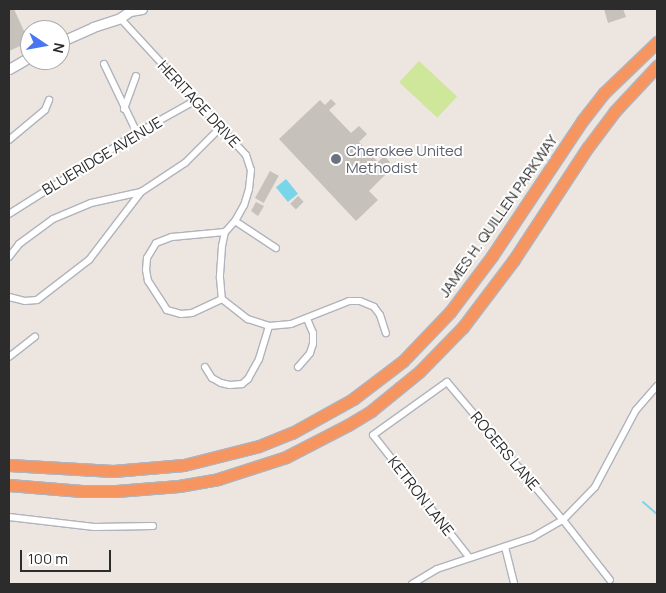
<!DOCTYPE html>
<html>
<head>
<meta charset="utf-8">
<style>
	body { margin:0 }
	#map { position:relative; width:666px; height:593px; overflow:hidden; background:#ede6e0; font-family:Manrope,sans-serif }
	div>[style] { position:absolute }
	.pitch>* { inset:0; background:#cee79b; transform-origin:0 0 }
	.water>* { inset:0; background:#78d5ea; transform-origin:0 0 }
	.stream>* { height:2px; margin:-1px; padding:0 1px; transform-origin:1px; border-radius:1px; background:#78d5ea }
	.building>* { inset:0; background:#c6c1bb; transform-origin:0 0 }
	.roads { filter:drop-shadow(1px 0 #b0b3bc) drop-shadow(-1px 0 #b0b3bc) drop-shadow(0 1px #b0b3bc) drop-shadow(0 -1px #b0b3bc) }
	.minor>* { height:6px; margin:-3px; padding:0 3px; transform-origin:3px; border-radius:3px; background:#fff }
	.secondary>* { height:9px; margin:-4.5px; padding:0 4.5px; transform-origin:4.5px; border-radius:4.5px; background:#fff }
	.motorway>* { height:11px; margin:-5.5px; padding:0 5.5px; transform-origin:5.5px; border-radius:5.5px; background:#f79561 }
	.dots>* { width:14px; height:14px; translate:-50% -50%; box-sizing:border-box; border:2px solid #fff; border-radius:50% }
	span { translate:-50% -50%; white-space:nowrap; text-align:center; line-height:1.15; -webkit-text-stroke:4px #fff; paint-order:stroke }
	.street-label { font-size:15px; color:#2c2c2c }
	.worship-label { font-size:15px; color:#5b616d }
	.left { translate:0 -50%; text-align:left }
	.frame { position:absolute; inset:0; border:10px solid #2c2c2c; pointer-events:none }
	.north { position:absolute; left:20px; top:20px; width:50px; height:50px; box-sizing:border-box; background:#fff; border:1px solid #ababab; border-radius:50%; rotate:102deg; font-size:14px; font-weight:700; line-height:20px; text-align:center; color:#2c2c2c }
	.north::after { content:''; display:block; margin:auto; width:18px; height:22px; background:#4876f2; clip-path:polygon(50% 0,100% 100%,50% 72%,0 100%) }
	.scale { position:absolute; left:20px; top:550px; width:91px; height:22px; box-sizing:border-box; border:2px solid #2c2c2c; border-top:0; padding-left:6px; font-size:15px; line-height:18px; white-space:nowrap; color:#2c2c2c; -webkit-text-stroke:4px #fff; paint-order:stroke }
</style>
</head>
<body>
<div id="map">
	<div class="pitch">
		<i style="left:419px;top:61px;width:52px;height:29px;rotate:43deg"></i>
	</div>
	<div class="water">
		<i style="left:286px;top:179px;width:19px;height:13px;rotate:51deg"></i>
	</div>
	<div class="stream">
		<i style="left:643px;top:502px;width:18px;rotate:41deg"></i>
	</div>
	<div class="building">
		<i style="clip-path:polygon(9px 9px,14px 9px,29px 42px,9px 51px)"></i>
		<i style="clip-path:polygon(604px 9px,623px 9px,626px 17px,608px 23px)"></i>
		<i style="clip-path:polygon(331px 99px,336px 104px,329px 110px,351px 133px,359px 126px,367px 134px,359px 142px,378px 162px,384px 156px,390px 162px,383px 169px,387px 173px,369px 191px,378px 200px,356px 221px,279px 139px,320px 100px,325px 105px)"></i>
		<i style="left:270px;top:171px;width:10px;height:31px;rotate:29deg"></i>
		<i style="left:298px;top:196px;width:8px;height:11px;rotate:45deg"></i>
		<i style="clip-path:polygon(256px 202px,264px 206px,258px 216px,251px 211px)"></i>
	</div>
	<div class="roads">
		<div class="minor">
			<i style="left:120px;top:18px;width:186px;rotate:47.4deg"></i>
			<i style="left:246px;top:155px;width:16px;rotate:72deg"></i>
			<i style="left:251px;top:170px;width:19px;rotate:96deg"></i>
			<i style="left:249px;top:189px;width:17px;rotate:107deg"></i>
			<i style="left:244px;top:205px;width:18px;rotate:119deg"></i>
			<i style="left:235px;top:221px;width:15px;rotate:132deg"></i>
			<i style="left:225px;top:232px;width:14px;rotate:102deg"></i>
			<i style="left:222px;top:246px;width:32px;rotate:94deg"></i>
			<i style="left:220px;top:278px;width:21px;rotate:85deg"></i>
			<i style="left:222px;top:299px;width:33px;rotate:38deg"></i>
			<i style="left:248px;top:319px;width:22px;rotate:18deg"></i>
			<i style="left:269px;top:326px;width:22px;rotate:-5deg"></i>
			<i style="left:291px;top:324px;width:62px;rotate:-21.6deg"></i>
			<i style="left:349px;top:301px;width:11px"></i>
			<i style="left:360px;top:301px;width:15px;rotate:23deg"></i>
			<i style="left:374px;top:307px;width:10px;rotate:53deg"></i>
			<i style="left:380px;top:315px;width:19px;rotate:72deg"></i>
			<i style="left:104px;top:64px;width:76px;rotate:64.4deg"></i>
			<i style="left:124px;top:109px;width:35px;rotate:-70deg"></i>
			<i style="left:9px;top:140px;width:47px;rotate:-39.8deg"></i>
			<i style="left:45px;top:110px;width:11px;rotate:-68deg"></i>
			<i style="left:9px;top:214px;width:151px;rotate:-32.3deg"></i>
			<i style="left:137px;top:133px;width:68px;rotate:-29.2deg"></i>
			<i style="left:235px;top:221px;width:49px;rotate:33.4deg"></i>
			<i style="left:9px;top:257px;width:16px;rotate:-52deg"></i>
			<i style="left:19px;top:244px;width:42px;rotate:-36.3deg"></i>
			<i style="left:53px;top:219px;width:41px;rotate:-22.8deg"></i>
			<i style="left:91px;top:203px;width:51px;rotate:-12.4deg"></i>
			<i style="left:9px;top:297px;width:16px;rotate:14deg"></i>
			<i style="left:25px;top:301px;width:12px;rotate:-5deg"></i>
			<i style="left:37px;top:300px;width:66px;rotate:-37.6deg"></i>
			<i style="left:89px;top:260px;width:86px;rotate:-52.6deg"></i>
			<i style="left:141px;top:192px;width:53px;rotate:-33.4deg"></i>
			<i style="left:185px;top:163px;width:49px;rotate:-45deg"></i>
			<i style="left:222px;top:299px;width:33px;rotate:155deg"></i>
			<i style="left:192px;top:313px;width:11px;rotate:175deg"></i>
			<i style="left:181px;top:314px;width:15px;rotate:-164deg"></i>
			<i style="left:167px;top:310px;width:35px;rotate:-123deg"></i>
			<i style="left:148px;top:281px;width:11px;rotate:-100deg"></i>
			<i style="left:146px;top:270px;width:12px;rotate:-85deg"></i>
			<i style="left:147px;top:258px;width:17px;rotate:-59deg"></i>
			<i style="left:156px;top:243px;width:17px;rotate:-21deg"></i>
			<i style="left:172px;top:237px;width:53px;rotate:-5.4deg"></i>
			<i style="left:9px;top:357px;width:33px;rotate:-38deg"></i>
			<i style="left:205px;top:367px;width:13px;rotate:58deg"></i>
			<i style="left:212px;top:378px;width:10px;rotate:29deg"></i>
			<i style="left:221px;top:383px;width:9px;rotate:13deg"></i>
			<i style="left:230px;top:385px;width:12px;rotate:-5deg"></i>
			<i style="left:242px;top:384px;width:8px;rotate:-40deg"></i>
			<i style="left:248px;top:379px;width:23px;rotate:-61deg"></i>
			<i style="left:259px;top:359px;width:34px;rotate:-73deg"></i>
			<i style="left:298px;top:367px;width:18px;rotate:-49deg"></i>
			<i style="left:310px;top:353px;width:9px;rotate:-72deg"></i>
			<i style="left:313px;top:344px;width:11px;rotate:-90deg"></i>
			<i style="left:313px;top:333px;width:15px;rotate:-113deg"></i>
			<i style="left:9px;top:517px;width:86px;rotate:6.7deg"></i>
			<i style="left:94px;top:527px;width:59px;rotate:-1deg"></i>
			<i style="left:505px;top:547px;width:38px;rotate:76deg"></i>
			<i style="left:469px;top:557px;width:155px;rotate:-128.2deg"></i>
			<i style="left:373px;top:435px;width:91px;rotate:-35.6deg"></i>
			<i style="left:447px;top:382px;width:180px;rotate:50deg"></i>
			<i style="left:563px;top:520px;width:76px;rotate:51.9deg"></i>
			<i style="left:412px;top:584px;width:29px;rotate:-31deg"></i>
			<i style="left:437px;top:569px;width:101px;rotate:-18.4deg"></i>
			<i style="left:533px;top:537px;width:34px;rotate:-30deg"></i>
			<i style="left:563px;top:520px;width:46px;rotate:-45.9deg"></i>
			<i style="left:595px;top:487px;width:87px;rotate:-62deg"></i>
			<i style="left:636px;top:410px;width:32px;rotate:-49deg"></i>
		</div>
		<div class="secondary">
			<i style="left:60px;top:42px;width:36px;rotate:-24deg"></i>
			<i style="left:93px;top:27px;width:28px;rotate:-18deg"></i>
			<i style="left:120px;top:18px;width:12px;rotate:-35deg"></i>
			<i style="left:130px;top:11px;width:12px;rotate:-9deg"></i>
			<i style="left:9px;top:69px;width:24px;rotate:-30deg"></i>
		</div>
		<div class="motorway">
			<i style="left:9px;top:465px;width:104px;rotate:3.3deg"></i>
			<i style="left:113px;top:471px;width:71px;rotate:-4.8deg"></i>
			<i style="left:184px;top:465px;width:77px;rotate:-14.2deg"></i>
			<i style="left:259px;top:446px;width:35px;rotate:-22deg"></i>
			<i style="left:292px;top:433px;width:70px;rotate:-29.1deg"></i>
			<i style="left:353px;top:399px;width:63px;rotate:-37.2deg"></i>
			<i style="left:403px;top:361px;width:68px;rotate:-46.2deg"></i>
			<i style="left:450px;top:312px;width:70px;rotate:-53.1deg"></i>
			<i style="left:492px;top:256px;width:162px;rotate:-56.3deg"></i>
			<i style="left:582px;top:121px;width:36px;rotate:-52deg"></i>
			<i style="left:604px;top:93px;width:74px;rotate:-43.9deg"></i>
			<i style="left:9px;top:485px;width:73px;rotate:4.7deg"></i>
			<i style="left:82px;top:491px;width:34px"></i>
			<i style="left:116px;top:491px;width:63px;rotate:-4.5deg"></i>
			<i style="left:179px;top:486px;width:40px;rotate:-10deg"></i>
			<i style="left:218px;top:479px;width:71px;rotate:-17.9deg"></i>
			<i style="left:286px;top:457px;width:70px;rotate:-27.3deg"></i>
			<i style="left:348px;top:425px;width:27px;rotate:-31deg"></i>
			<i style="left:371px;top:411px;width:63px;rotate:-39.2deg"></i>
			<i style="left:420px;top:371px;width:62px;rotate:-45.7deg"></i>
			<i style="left:463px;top:327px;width:83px;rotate:-52.9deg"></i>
			<i style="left:513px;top:261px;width:136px;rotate:-56.7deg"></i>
			<i style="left:588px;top:147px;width:45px;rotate:-53.1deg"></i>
			<i style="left:615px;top:111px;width:62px;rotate:-47deg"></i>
		</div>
	</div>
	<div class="dots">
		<i style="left:336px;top:159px;background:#6b7280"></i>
	</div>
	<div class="street-label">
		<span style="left:199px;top:104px;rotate:47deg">HERITAGE DRIVE</span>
		<span style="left:102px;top:156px;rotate:-31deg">BLUERIDGE AVENUE</span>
		<span style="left:498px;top:216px;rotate:-55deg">JAMES H. QUILLEN PARKWAY</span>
		<span style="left:505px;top:451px;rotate:50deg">ROGERS LANE</span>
		<span style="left:421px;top:496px;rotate:52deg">KETRON LANE</span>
	</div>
	<div class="worship-label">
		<span class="left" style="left:346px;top:159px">Cherokee United<br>Methodist</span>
	</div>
	<div class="frame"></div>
	<div class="north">N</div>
	<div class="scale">100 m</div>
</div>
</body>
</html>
